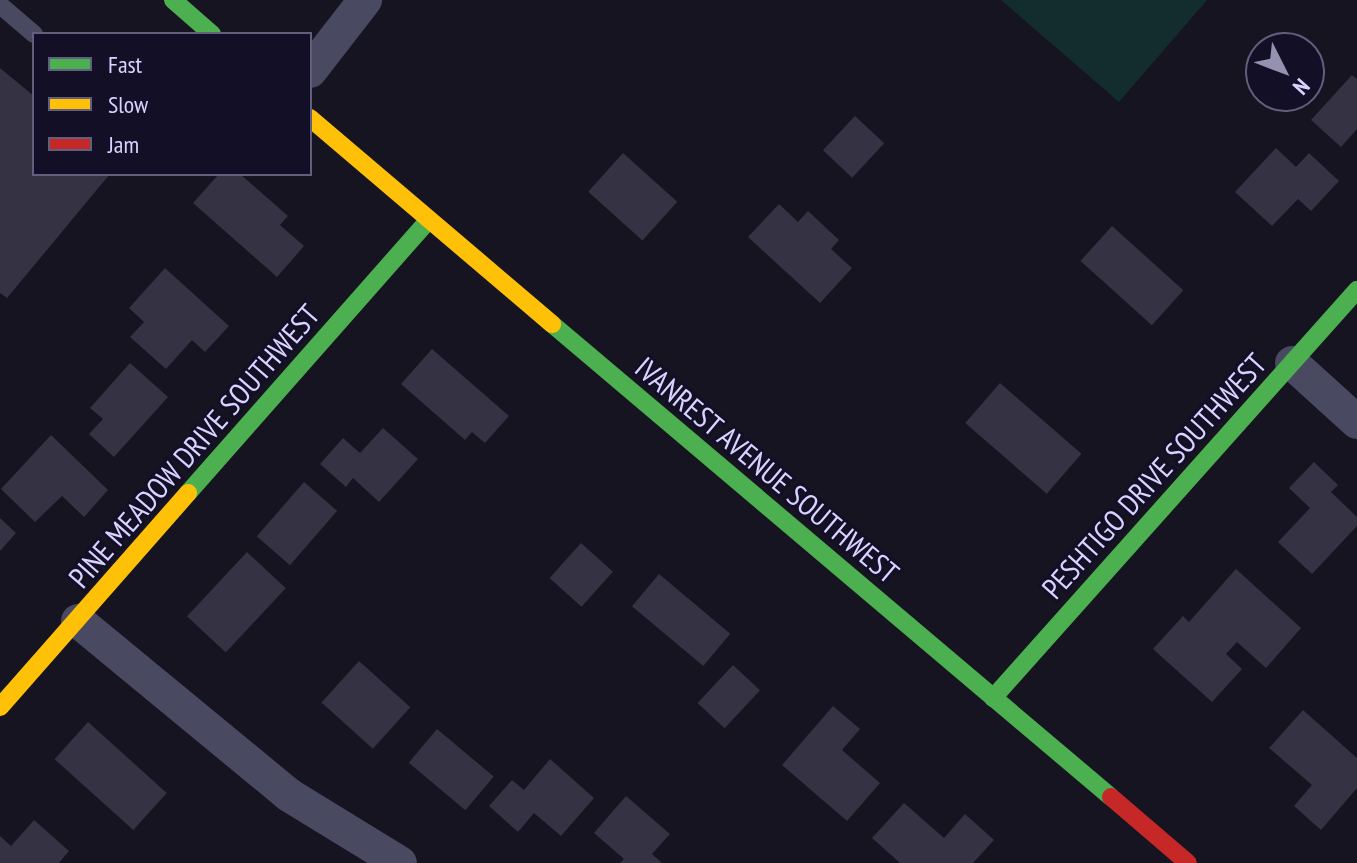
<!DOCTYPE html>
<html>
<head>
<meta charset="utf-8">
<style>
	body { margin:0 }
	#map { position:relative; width:1357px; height:863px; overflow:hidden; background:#161421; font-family:"PT Sans Narrow",sans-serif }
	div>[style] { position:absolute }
	.green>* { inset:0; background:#132c2d }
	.building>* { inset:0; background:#343243; transform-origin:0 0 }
	.lane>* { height:18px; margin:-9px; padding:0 9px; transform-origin:9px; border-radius:9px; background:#4a4962 }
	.street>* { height:34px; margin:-17px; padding:0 17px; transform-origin:17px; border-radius:17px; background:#4a4962 }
	.fast>* { height:18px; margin:-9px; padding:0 9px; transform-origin:9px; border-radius:9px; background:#4caf50 }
	.slow>* { height:18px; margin:-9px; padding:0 9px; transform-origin:9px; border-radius:9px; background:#ffc107 }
	.jam>* { height:18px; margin:-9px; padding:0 9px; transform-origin:9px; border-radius:9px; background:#c62828 }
	span { translate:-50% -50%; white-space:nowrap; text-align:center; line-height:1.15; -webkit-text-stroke:6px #130f26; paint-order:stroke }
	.street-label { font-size:30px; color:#d9d4ff }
	.legend { position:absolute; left:32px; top:32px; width:280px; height:144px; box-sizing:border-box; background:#130f26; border:2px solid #625e7d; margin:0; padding:10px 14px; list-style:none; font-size:24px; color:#d9d4ff }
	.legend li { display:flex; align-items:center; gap:16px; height:40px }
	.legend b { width:40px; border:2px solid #625e7d }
	.north { position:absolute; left:1245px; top:32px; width:80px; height:80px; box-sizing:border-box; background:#130f26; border:2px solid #625e7d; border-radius:50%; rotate:132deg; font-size:22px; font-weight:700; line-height:32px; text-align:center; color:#d9d4ff }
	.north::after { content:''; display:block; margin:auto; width:28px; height:36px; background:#9591b1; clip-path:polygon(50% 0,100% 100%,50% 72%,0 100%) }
</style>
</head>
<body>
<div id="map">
	<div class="green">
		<i style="clip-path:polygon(1001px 0,1207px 0,1119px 102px)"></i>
	</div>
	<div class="building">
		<i style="clip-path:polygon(0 68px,34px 96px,34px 174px,110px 174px,7px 298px,0 293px)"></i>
		<i style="clip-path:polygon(1352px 75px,1357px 79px,1357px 129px,1341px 147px,1311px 120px)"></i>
		<i style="left:855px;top:116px;width:40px;height:47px;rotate:43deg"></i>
		<i style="clip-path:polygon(1276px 148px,1296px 167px,1309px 153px,1339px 181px,1311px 211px,1298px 199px,1272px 226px,1235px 192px)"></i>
		<i style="left:623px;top:153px;width:73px;height:52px;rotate:42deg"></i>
		<i style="clip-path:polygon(219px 174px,240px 174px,288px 216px,280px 225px,304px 246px,277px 277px,193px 203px)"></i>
		<i style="clip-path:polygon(779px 204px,798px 222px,808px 211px,839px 240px,831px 249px,852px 268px,820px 303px,748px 237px)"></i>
		<i style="left:1112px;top:226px;width:96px;height:47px;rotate:42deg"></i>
		<i style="clip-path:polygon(165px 268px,229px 326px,205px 352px,192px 340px,166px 369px,130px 337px,144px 322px,129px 308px)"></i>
		<i style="clip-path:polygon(432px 349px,509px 416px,485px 443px,472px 432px,465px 440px,401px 384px)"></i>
		<i style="clip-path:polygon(130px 363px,168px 397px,114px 457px,89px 434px,103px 419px,90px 408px)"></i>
		<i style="left:1000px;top:383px;width:108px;height:53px;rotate:41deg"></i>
		<i style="clip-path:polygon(383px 428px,418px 459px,379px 502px,353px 478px,346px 487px,320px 464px,343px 438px,360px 453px)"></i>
		<i style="clip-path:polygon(51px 435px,108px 490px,84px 517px,62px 496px,35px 522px,1px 489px)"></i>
		<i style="clip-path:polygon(1314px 462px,1338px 485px,1331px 492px,1357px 517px,1357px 526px,1312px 574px,1278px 542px,1310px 508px,1289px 488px)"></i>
		<i style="left:304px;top:482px;width:44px;height:72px;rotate:41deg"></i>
		<i style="clip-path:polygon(0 518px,16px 533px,0 551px)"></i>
		<i style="left:581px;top:543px;width:43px;height:47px;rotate:42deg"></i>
		<i style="left:247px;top:552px;width:53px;height:88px;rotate:43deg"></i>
		<i style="clip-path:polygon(1236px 569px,1301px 628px,1266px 668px,1237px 642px,1226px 654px,1242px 669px,1212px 702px,1153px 649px,1183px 616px,1189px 622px)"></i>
		<i style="left:659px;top:574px;width:93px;height:42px;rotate:40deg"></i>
		<i style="left:359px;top:661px;width:69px;height:56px;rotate:42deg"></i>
		<i style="left:733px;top:665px;width:37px;height:52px;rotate:43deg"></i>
		<i style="clip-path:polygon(833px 706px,860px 729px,842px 750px,880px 783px,847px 821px,782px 765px)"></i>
		<i style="clip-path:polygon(1303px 710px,1357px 758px,1357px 788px,1321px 830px,1294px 806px,1312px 785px,1269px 748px)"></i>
		<i style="left:88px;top:722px;width:106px;height:50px;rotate:42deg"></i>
		<i style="left:437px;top:729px;width:74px;height:44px;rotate:40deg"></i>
		<i style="clip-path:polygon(550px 759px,594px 798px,561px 836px,534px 813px,518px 832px,489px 806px,512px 780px,524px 790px)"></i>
		<i style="clip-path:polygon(626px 796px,670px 834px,652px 854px,662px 863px,620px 863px,624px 859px,594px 833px)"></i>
		<i style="clip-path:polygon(904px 803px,944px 838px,965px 814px,994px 840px,973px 863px,900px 863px,872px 838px)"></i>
		<i style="clip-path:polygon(34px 820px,69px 851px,59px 863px,0 863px,0 836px,11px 846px)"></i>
	</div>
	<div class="lane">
		<i style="left:0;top:5px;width:45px;rotate:40.5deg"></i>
	</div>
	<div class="street">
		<i style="left:310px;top:71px;width:90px;rotate:-52.2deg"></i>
		<i style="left:1292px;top:363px;width:88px;rotate:42.2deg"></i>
		<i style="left:78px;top:621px;width:273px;rotate:39.5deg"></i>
		<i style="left:289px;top:795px;width:130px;rotate:31.5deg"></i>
	</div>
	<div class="fast">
		<i style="left:173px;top:0;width:52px;rotate:41.1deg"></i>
		<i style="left:552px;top:324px;width:732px;rotate:40.24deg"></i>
		<i style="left:188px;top:493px;width:364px;rotate:-48.6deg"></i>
		<i style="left:993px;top:698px;width:547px;rotate:-48.26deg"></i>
	</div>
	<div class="slow">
		<i style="left:310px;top:118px;width:318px;rotate:40.4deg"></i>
		<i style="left:0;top:707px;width:285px;rotate:-48.7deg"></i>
	</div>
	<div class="jam">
		<i style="left:1111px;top:797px;width:101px;rotate:40.6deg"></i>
	</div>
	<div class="street-label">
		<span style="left:194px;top:446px;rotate:-49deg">PINE MEADOW DRIVE SOUTHWEST</span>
		<span style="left:767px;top:470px;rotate:40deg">IVANREST AVENUE SOUTHWEST</span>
		<span style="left:1154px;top:476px;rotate:-48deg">PESHTIGO DRIVE SOUTHWEST</span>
	</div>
	<ul class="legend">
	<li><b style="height:10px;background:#4caf50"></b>Fast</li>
	<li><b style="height:10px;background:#ffc107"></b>Slow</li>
	<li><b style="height:10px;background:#c62828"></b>Jam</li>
	</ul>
	<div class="north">N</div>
</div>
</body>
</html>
